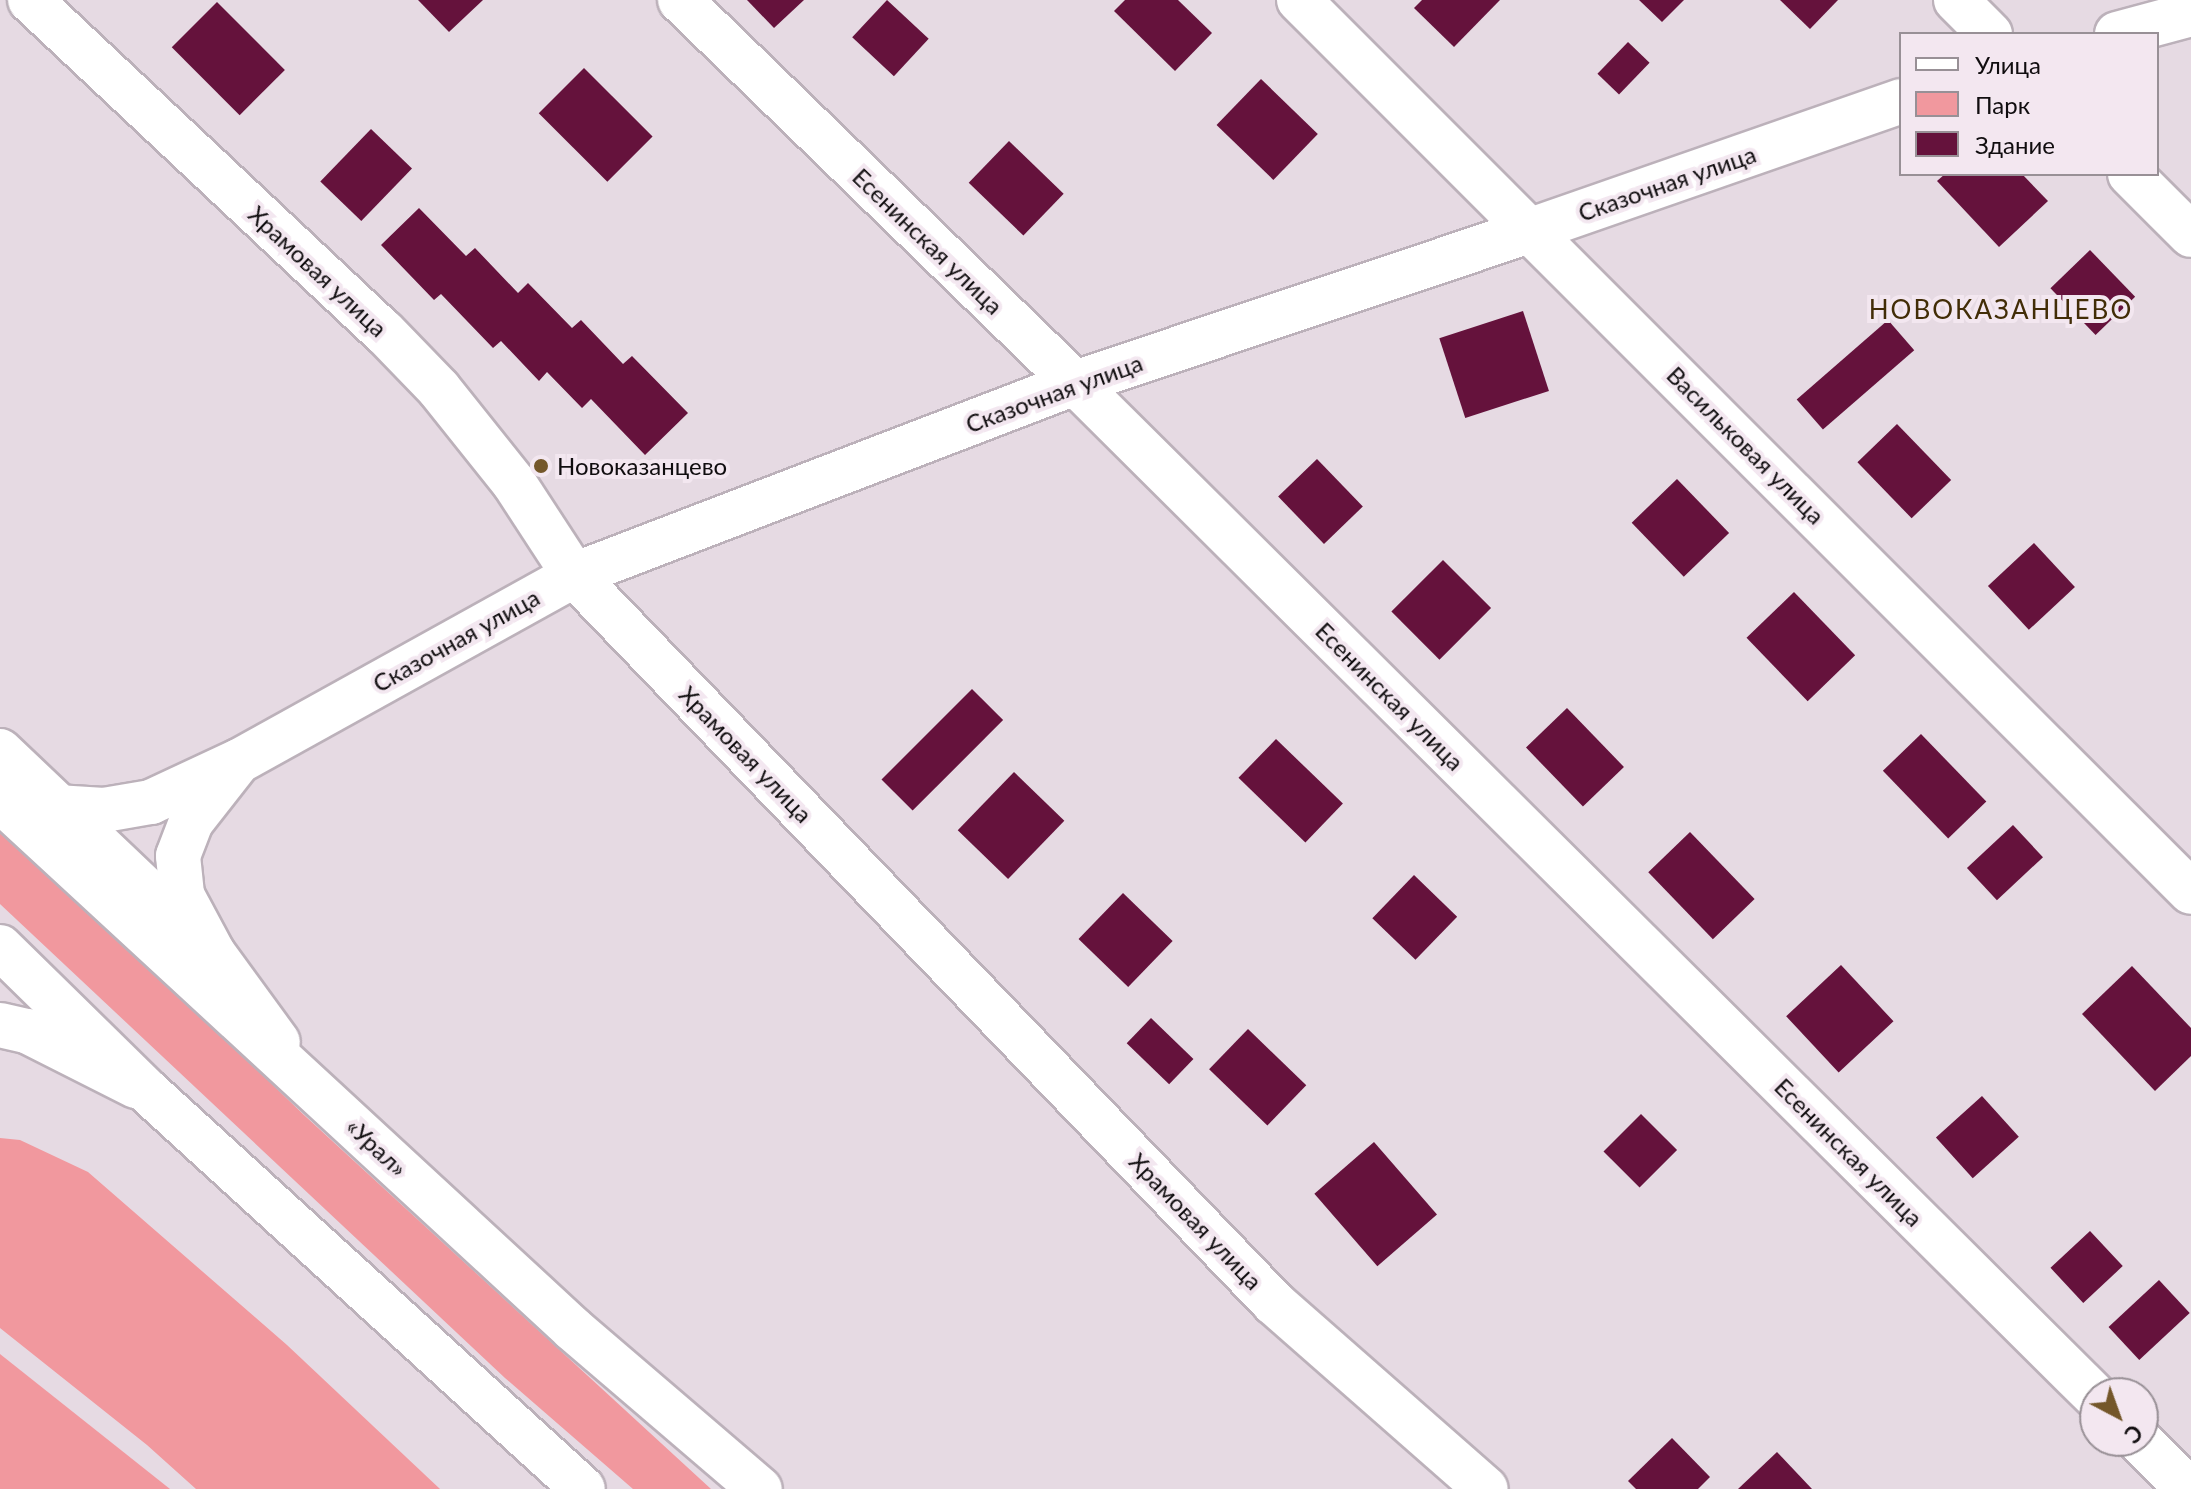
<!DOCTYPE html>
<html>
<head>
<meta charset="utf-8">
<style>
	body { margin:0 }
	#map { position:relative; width:2191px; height:1489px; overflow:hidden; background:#e6dae3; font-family:Lato,sans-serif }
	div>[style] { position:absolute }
	.green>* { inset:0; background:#f1989e }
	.building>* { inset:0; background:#65123c; transform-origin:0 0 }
	.roads { filter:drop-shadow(2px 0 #bcb1ba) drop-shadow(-2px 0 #bcb1ba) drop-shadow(0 2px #bcb1ba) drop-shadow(0 -2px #bcb1ba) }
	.minor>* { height:44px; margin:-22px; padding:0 22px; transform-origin:22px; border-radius:22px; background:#fff }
	.major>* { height:44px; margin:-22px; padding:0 22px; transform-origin:22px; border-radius:22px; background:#fff }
	.dots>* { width:22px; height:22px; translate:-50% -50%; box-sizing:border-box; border:4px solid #f3e7f0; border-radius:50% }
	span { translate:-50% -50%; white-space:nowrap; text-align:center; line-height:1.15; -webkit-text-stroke:8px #f3e7f0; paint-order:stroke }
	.street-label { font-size:24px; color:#100d0f }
	.poi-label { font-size:24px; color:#100d0f }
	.left { translate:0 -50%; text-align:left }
	.neighbourhood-label { font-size:26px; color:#422d07; letter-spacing:2px }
	.legend { position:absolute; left:1899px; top:32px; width:260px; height:144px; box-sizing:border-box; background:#f3e7f0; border:2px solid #989096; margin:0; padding:10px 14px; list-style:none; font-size:24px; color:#100d0f }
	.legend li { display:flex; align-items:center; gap:16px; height:40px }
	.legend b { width:40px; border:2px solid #989096 }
	.north { position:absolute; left:2079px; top:1377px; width:80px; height:80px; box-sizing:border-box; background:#f3e7f0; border:2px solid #989096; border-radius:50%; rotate:139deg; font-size:22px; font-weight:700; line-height:32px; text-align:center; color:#100d0f }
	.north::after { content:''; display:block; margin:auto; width:28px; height:36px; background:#74572a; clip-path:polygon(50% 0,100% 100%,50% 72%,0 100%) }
</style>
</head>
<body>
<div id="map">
	<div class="green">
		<i style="clip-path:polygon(0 822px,304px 1115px,711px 1489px,633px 1489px,505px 1378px,0 904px)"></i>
		<i style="clip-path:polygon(0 1138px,20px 1140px,88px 1172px,287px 1345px,440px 1489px,196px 1489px,147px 1445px,0 1328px)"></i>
		<i style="clip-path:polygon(0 1354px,170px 1489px,0 1489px)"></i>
	</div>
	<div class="building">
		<i style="clip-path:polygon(418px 0,483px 0,449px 32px)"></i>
		<i style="clip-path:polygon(747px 0,804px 0,774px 28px)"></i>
		<i style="left:887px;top:0;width:57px;height:51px;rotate:43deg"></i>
		<i style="clip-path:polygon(1125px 0,1178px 0,1212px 33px,1175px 71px,1114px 11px)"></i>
		<i style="clip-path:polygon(1422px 0,1500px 0,1454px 47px,1414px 8px)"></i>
		<i style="clip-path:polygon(1639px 0,1684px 0,1662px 22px)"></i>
		<i style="clip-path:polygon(1780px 0,1838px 0,1810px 29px)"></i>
		<i style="left:217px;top:2px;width:96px;height:64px;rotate:45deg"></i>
		<i style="left:1628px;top:42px;width:30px;height:44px;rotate:44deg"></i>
		<i style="left:584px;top:68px;width:97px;height:64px;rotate:45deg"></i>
		<i style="left:1261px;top:79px;width:79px;height:64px;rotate:44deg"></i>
		<i style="left:371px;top:129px;width:57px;height:73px;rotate:44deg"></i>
		<i style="left:1009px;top:141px;width:76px;height:58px;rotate:44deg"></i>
		<i style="clip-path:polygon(1945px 174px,2022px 174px,2048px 201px,1999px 247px,1937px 181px)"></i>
		<i style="clip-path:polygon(419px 208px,466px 256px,475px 248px,518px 293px,528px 283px,572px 328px,581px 320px,623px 364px,632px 356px,688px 413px,645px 455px,591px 399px,582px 408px,547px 372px,539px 381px,501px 341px,493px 348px,441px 294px,434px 300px,381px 245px)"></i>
		<i style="left:2090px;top:250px;width:65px;height:55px;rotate:46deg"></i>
		<i style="left:1523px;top:311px;width:84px;height:88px;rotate:72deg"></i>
		<i style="left:1888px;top:320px;width:40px;height:121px;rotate:49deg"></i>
		<i style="left:1897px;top:424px;width:78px;height:55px;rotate:46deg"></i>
		<i style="left:1317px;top:459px;width:66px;height:54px;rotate:46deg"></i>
		<i style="left:1677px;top:479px;width:75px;height:63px;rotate:46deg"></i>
		<i style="left:2034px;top:543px;width:60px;height:63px;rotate:47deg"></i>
		<i style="left:1443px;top:560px;width:68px;height:73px;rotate:45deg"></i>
		<i style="left:1794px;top:592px;width:88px;height:66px;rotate:46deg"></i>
		<i style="left:972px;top:689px;width:44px;height:128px;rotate:45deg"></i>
		<i style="left:1567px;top:708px;width:82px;height:57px;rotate:46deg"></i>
		<i style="left:1921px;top:734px;width:94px;height:53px;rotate:46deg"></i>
		<i style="left:1276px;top:739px;width:93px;height:54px;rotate:44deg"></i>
		<i style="left:1014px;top:772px;width:70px;height:81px;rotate:44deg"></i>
		<i style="left:2013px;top:825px;width:44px;height:63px;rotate:47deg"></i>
		<i style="left:1690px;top:832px;width:93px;height:58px;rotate:46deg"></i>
		<i style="left:1414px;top:875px;width:60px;height:60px;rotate:44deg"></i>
		<i style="left:1123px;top:893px;width:69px;height:64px;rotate:44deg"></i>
		<i style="left:1841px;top:965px;width:77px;height:75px;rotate:47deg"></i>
		<i style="clip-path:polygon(2132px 966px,2191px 1028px,2191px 1056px,2155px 1091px,2082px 1014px)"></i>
		<i style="left:1151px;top:1018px;width:59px;height:35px;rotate:44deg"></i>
		<i style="left:1248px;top:1029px;width:81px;height:56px;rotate:44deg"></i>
		<i style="left:1982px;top:1096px;width:55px;height:62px;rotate:48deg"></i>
		<i style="left:1641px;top:1114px;width:51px;height:53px;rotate:45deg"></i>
		<i style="left:1374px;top:1142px;width:96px;height:79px;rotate:49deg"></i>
		<i style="left:2090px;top:1231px;width:48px;height:54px;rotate:47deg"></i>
		<i style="left:2159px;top:1280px;width:45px;height:69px;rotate:47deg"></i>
		<i style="clip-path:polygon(1672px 1438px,1710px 1477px,1698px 1489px,1636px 1489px,1628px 1481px)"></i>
		<i style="clip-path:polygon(1777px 1452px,1812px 1489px,1738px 1489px)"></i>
	</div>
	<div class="roads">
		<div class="minor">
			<i style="left:30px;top:0;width:485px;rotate:43.2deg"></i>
			<i style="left:384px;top:332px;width:79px;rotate:46deg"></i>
			<i style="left:439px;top:389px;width:120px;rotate:51.4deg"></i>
			<i style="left:514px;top:483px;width:110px;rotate:56.9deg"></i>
			<i style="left:574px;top:575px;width:1009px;rotate:46.12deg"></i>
			<i style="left:1273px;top:1302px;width:283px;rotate:41.3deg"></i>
			<i style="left:680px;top:0;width:550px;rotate:44.12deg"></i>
			<i style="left:1075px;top:383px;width:1438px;rotate:44.8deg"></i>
			<i style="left:1299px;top:0;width:1261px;rotate:45deg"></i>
			<i style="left:1956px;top:0;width:48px;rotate:45deg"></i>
			<i style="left:2117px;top:34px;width:77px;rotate:-15.1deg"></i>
			<i style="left:2130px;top:174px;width:86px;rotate:45deg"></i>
			<i style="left:0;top:751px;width:270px;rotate:43.5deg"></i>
			<i style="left:235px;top:766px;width:71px;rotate:128.2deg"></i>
			<i style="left:191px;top:822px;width:36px;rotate:111deg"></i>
			<i style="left:178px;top:856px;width:39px;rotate:84deg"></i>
			<i style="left:182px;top:895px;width:66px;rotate:61.9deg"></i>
			<i style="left:213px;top:953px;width:110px;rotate:53.9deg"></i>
			<i style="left:56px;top:807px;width:48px;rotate:3.6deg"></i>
			<i style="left:104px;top:810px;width:48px;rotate:-9.7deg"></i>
			<i style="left:151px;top:802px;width:97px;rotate:-25deg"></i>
			<i style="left:239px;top:761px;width:383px;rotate:-29deg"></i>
			<i style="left:574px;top:575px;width:537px;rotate:-20.97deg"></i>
			<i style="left:1075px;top:383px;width:481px;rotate:-18.5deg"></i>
			<i style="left:1531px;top:230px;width:392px;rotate:-19.2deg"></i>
			<i style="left:0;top:1025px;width:28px;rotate:13deg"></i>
			<i style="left:27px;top:1031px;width:122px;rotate:26.8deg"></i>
			<i style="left:2140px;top:1441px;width:68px;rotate:45deg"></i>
		</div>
		<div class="major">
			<i style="left:0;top:800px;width:780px;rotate:42.71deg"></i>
			<i style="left:573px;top:1329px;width:246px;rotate:40.6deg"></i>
			<i style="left:0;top:947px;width:206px;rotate:44.4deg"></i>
			<i style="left:147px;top:1091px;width:590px;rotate:42.39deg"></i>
		</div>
	</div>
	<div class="dots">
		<i style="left:541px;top:466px;background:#74572a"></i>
	</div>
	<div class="street-label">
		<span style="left:1667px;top:183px;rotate:-19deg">Сказочная улица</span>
		<span style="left:928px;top:241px;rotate:44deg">Есенинская улица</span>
		<span style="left:318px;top:271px;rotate:43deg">Храмовая улица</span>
		<span style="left:1054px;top:393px;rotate:-20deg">Сказочная улица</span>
		<span style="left:1746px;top:445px;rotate:45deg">Васильковая улица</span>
		<span style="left:456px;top:640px;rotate:-29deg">Сказочная улица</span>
		<span style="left:1390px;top:696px;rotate:45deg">Есенинская улица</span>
		<span style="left:746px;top:754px;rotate:46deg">Храмовая улица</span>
		<span style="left:377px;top:1147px;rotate:43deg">«Урал»</span>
		<span style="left:1849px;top:1152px;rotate:45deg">Есенинская улица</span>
		<span style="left:1196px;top:1221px;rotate:46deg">Храмовая улица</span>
	</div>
	<div class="poi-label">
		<span class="left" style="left:557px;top:466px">Новоказанцево</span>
	</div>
	<div class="neighbourhood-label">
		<span style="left:2001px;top:310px">НОВОКАЗАНЦЕВО</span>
	</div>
	<ul class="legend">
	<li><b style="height:10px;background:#fff"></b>Улица</li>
	<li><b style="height:22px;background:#f1989e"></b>Парк</li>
	<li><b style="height:22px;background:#65123c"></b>Здание</li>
	</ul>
	<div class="north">С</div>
</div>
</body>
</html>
